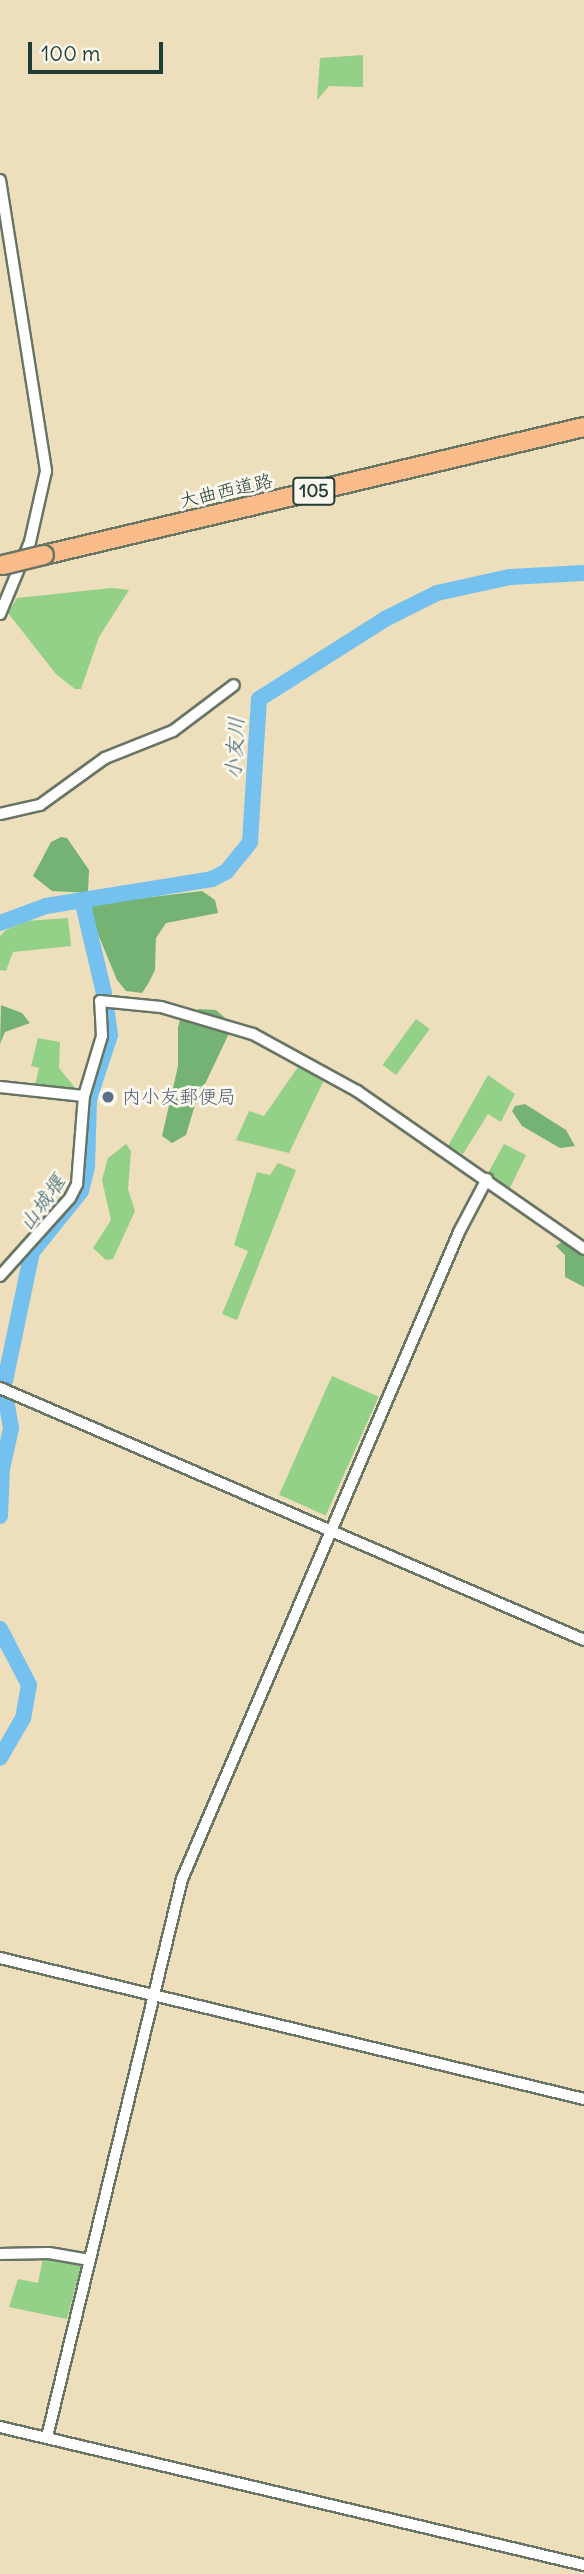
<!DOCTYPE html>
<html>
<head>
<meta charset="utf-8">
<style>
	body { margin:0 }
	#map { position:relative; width:584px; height:2574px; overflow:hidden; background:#eddebc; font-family:Delius,"Klee One",sans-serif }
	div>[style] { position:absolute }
	.green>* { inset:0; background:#92d187; transform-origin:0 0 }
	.forest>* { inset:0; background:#75b374 }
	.river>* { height:16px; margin:-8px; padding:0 8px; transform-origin:8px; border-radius:8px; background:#74c0ee }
	.roads { filter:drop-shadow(2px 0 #677564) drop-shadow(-2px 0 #677564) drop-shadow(0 2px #677564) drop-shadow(0 -2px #677564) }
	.street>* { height:10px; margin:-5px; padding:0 5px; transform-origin:5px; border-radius:5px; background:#fff }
	.highway>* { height:18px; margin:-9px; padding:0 9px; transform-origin:9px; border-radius:9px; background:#fabc8b }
	.bridges { filter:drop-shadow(2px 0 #677564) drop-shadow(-2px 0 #677564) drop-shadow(0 2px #677564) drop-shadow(0 -2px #677564) }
	.highway-bridge>* { height:18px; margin:-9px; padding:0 9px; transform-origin:9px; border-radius:9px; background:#fabc8b }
	.dots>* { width:19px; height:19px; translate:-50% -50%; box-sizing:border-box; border:4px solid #fbf7ec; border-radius:50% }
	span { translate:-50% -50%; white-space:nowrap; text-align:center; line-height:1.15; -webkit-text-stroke:6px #fbf7ec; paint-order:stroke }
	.shield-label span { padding:2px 5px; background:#fbf7ec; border:2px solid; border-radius:5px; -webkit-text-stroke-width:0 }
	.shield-label { font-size:18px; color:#1f3d34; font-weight:700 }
	.street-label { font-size:19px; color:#1f3d34 }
	.service-label { font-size:19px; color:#4e5e75 }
	.left { translate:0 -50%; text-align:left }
	.water-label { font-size:21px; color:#345e62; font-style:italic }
	.scale { position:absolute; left:28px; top:42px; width:135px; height:32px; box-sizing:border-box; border:4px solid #1f3d34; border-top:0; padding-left:9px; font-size:21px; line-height:24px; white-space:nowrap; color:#1f3d34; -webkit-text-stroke:5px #fbf7ec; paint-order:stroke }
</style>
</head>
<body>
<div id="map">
	<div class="green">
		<i style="clip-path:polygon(363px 55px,363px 87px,329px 86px,317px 100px,320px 58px)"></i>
		<i style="clip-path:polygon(112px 588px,129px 590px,99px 637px,81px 689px,75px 689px,56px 674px,8px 613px,17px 598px)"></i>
		<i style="clip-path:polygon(68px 918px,71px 946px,13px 952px,6px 971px,0 970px,0 936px,6px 930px,26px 921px)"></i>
		<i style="left:416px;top:1019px;width:17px;height:57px;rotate:36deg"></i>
		<i style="clip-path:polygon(38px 1038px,60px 1042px,59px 1068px,76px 1089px,35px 1085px,39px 1068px,31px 1066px)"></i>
		<i style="clip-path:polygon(298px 1067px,324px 1080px,289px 1153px,236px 1140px,249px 1111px,264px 1116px)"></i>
		<i style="clip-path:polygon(488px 1075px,515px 1094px,501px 1122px,488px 1114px,463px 1154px,448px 1146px)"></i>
		<i style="clip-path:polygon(126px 1144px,131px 1151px,128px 1189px,135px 1211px,113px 1259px,106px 1260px,93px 1248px,111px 1220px,102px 1180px,108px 1158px)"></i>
		<i style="clip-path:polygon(504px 1144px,526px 1155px,509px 1190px,488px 1173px)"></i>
		<i style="clip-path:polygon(278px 1163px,296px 1170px,237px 1320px,222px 1314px,248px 1251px,234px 1245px,257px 1172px,270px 1175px)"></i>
		<i style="left:332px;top:1376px;width:51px;height:130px;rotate:24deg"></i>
		<i style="clip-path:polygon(43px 2258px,81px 2265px,67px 2319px,9px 2307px,18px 2279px,38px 2283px)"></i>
	</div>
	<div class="forest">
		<i style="clip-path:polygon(61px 837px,67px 838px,89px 870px,88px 893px,52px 891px,33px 876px,51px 842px)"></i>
		<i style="clip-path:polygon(202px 891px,215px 900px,218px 913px,166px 923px,156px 938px,155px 970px,148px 984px,142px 993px,126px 991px,117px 980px,93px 922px,89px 909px,93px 904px)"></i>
		<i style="clip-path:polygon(1px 1005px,22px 1013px,30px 1023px,5px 1032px,0 1044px)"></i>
		<i style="clip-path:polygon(199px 1009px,216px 1010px,233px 1025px,195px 1105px,186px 1135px,172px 1143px,162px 1136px,178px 1066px,178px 1027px,180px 1020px)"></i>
		<i style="clip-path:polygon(525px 1104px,566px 1130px,575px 1146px,560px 1148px,522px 1126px,512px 1111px,515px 1106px)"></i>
		<i style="clip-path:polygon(562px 1242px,584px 1257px,584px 1287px,565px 1277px,565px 1255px,556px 1246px)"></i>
	</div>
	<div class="river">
		<i style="left:82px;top:900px;width:96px;rotate:76.7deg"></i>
		<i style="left:0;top:923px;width:49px;rotate:-20.3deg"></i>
		<i style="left:46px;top:906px;width:168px;rotate:-9.2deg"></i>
		<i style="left:212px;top:879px;width:16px;rotate:-27deg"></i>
		<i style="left:226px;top:872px;width:38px;rotate:-51deg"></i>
		<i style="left:250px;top:842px;width:143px;rotate:-86.4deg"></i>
		<i style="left:259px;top:699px;width:149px;rotate:-32.4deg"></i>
		<i style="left:385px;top:619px;width:58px;rotate:-26.6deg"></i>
		<i style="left:437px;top:593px;width:75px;rotate:-12.4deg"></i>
		<i style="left:510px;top:577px;width:74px;rotate:-3.1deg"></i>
		<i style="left:5px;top:1381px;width:132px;rotate:-78.2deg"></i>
		<i style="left:32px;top:1252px;width:78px;rotate:-51.2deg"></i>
		<i style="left:81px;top:1191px;width:25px;rotate:-76deg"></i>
		<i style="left:87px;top:1167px;width:68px;rotate:-88.3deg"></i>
		<i style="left:89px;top:1099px;width:67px;rotate:-71.8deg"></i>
		<i style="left:110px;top:1035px;width:27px;rotate:-98deg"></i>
		<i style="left:0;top:1516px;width:47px;rotate:-87.6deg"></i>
		<i style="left:2px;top:1469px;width:42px;rotate:-77.6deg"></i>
		<i style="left:11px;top:1428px;width:29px;rotate:-100deg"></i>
		<i style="left:0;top:1629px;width:63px;rotate:62.6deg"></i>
		<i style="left:29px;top:1685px;width:34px;rotate:100deg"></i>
		<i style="left:23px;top:1718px;width:46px;rotate:119.9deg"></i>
	</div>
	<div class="roads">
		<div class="street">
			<i style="left:0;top:180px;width:295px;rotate:81deg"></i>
			<i style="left:46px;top:471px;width:73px;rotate:102.7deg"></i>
			<i style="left:30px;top:542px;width:78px;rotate:112.6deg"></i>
			<i style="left:0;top:814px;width:41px;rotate:-12.7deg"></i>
			<i style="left:40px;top:805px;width:80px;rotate:-35.9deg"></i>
			<i style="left:105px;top:758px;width:73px;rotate:-21.7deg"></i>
			<i style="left:173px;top:731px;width:76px;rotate:-37deg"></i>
			<i style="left:0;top:1087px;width:84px;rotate:6.1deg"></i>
			<i style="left:0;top:1276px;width:105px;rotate:-48.1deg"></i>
			<i style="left:70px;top:1198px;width:16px;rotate:-63deg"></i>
			<i style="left:77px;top:1184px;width:88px;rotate:-85.5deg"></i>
			<i style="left:84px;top:1096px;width:63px;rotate:-73.3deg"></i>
			<i style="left:102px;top:1036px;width:35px;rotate:-93deg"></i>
			<i style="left:100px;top:1001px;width:61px;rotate:5.6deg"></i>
			<i style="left:161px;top:1007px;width:96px;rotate:16.4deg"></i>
			<i style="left:253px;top:1034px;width:119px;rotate:28.7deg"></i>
			<i style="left:357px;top:1091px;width:277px;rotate:34.8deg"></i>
			<i style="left:0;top:1388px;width:636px;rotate:23.34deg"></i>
			<i style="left:0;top:1958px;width:601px;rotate:13.57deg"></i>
			<i style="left:0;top:2254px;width:49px;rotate:-1.2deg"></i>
			<i style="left:49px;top:2253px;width:41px;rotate:9.9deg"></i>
			<i style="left:0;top:2427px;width:600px;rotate:13.3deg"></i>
			<i style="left:47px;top:2437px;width:574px;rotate:-76.4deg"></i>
			<i style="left:182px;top:1879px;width:704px;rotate:-66.82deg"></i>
			<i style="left:459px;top:1232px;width:60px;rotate:-62.2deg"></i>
		</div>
		<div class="highway">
			<i style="left:44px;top:555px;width:555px;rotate:-13.34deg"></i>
		</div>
	</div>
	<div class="bridges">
		<div class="highway-bridge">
			<i style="left:3px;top:565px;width:42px;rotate:-13.7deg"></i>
		</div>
	</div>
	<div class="dots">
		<i style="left:108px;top:1097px;background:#5c6f8a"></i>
	</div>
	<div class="shield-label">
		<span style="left:314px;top:491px">105</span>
	</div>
	<div class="street-label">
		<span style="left:226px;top:491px;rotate:-13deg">大曲西道路</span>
	</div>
	<div class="service-label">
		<span class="left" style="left:122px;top:1097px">内小友郵便局</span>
	</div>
	<div class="water-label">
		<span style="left:235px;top:748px;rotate:-87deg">小友川</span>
		<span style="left:42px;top:1203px;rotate:-54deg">山城堰</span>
	</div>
	<div class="scale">100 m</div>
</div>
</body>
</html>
